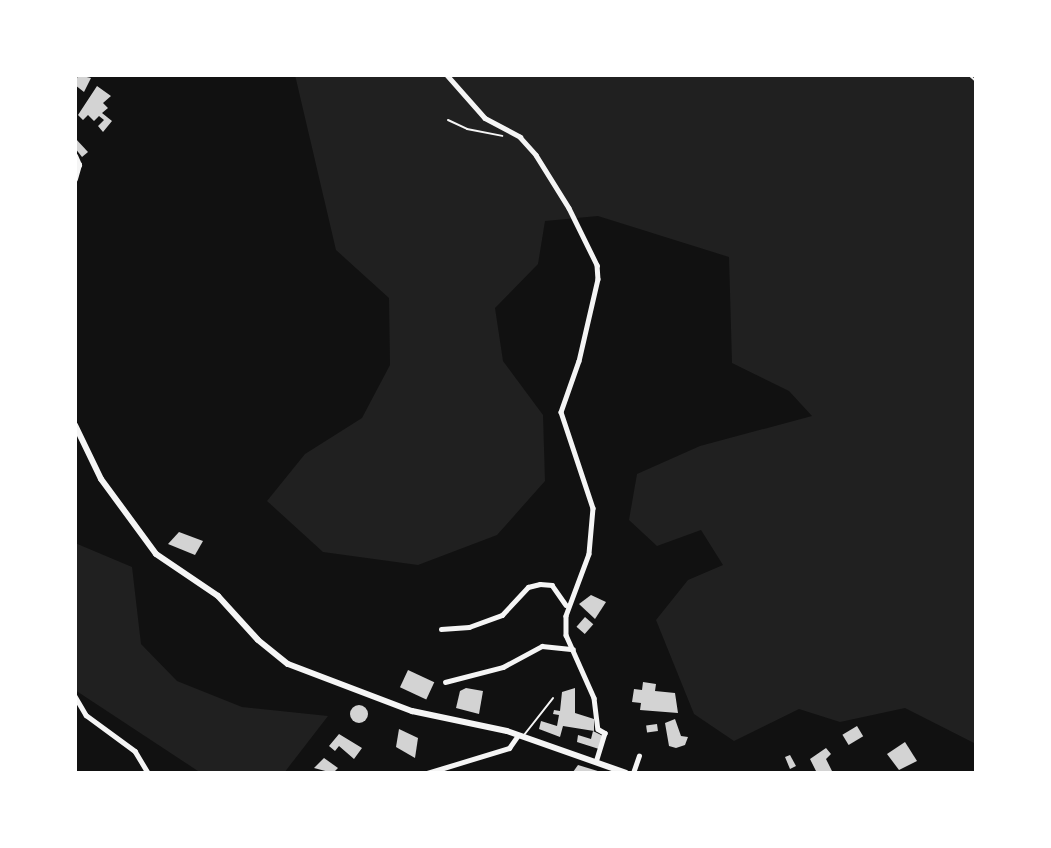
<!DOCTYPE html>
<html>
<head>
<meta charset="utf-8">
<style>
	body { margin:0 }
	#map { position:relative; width:1051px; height:848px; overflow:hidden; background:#111; font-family:"PT Sans Narrow",sans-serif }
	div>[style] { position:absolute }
	.green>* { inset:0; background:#202020 }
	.building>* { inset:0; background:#d3d3d3; transform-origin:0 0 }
	.round { border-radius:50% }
	.path>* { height:2px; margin:-1px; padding:0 1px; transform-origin:1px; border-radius:1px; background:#f5f5f5 }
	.service>* { height:2px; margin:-1px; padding:0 1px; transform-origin:1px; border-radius:1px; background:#f5f5f5 }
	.minor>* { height:4.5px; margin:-2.25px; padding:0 2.25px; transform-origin:2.25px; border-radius:2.25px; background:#f5f5f5 }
	.tertiary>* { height:5px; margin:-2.5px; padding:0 2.5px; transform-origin:2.5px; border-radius:2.5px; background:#f5f5f5 }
	.secondary>* { height:6px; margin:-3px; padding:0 3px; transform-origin:3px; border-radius:3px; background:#f5f5f5 }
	span { translate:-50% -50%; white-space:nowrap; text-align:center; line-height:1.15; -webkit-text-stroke:5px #fff; paint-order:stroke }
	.frame { position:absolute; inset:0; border:77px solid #fff; pointer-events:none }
</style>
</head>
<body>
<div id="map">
	<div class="green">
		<i style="clip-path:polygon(295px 75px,976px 75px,976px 744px,905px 708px,840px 722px,799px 709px,734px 741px,694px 714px,656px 620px,688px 580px,723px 565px,701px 530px,657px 546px,629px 520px,637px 474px,700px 446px,812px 416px,789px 391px,732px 363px,729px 257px,598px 216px,545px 221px,538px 264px,495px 308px,503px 361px,543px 415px,545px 481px,497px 535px,418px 565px,323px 552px,267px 501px,305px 454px,362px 418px,390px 365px,389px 298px,336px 250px)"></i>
		<i style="clip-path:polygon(75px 543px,132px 567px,141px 644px,177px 681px,242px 707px,328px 716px,284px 773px,201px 773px,75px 690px)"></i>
	</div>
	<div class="building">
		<i style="clip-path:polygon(78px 75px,91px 78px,84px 92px,75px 85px)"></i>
		<i style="clip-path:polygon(97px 86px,111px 96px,103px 103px,108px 108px,102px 113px,112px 121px,103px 132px,98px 126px,104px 120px,99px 116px,94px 121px,88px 115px,83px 120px,78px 115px)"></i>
		<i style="clip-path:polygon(75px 138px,88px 152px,82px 157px,75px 148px)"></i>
		<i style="clip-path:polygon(179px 532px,203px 541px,195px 555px,168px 544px)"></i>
		<i style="clip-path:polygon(591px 595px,606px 602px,595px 619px,579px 604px)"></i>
		<i style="left:585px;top:617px;width:11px;height:13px;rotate:41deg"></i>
		<i style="left:408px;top:670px;width:29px;height:19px;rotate:25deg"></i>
		<i style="clip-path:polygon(643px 682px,656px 684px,655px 691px,675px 693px,678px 713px,640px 710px,641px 703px,632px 702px,634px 689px,642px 690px)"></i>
		<i style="clip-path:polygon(466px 688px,483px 691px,479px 714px,456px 708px,460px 691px)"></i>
		<i style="clip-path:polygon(575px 688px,575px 713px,594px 719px,594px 731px,563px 726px,560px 737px,539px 729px,541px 721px,557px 726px,559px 715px,553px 714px,554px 710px,560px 711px,562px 692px)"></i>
		<i class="round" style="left:350px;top:705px;width:18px;height:18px"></i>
		<i style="clip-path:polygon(675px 719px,681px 736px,688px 737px,685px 745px,676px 748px,669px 746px,665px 723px)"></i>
		<i style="left:657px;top:724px;width:7px;height:11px;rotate:82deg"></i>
		<i style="left:857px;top:726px;width:12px;height:17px;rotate:59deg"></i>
		<i style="clip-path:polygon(399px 729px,418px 738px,415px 758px,396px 747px)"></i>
		<i style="clip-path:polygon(593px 731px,603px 736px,599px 749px,577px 742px,578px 735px,591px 739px)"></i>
		<i style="clip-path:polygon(339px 734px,362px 748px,354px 759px,339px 746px,335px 751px,329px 746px)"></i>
		<i style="clip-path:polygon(905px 742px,917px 761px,899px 770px,887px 754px)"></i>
		<i style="clip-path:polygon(826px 748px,831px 754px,826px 759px,833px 773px,817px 773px,810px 759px)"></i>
		<i style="clip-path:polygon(790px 755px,796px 766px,790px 769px,785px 757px)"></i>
		<i style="clip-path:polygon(324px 758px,338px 768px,333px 773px,314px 768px)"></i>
		<i style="clip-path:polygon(578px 765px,601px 772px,601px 773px,573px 772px)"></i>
	</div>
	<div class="path">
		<i style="left:969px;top:75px;width:9px;rotate:41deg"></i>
		<i style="left:448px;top:120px;width:21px;rotate:25deg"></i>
		<i style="left:467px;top:129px;width:36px;rotate:11deg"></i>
	</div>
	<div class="service">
		<i style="left:524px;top:735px;width:47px;rotate:-51.9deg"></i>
	</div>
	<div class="minor">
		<i style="left:447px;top:75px;width:57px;rotate:48.5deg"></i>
		<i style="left:485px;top:118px;width:40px;rotate:28deg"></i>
		<i style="left:520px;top:137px;width:24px;rotate:48deg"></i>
		<i style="left:536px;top:155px;width:62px;rotate:58.1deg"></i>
		<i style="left:569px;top:208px;width:64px;rotate:63.8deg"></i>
		<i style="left:597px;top:265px;width:14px;rotate:86deg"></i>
		<i style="left:598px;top:279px;width:84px;rotate:103deg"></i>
		<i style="left:579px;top:361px;width:54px;rotate:109.4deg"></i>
		<i style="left:561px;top:412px;width:101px;rotate:71.6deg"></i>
		<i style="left:593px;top:508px;width:46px;rotate:95deg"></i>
		<i style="left:589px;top:554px;width:66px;rotate:110.4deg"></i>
		<i style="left:566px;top:616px;width:19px;rotate:90deg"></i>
		<i style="left:566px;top:635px;width:69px;rotate:66deg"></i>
		<i style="left:594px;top:698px;width:31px;rotate:83deg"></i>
		<i style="left:598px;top:729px;width:8px;rotate:30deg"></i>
		<i style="left:605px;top:733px;width:30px;rotate:107deg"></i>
		<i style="left:441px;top:629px;width:28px;rotate:-4deg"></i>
		<i style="left:469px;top:627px;width:35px;rotate:-20deg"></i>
		<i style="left:502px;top:615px;width:38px;rotate:-47deg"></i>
		<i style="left:528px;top:587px;width:12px;rotate:-14deg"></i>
		<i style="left:540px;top:584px;width:12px;rotate:5deg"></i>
		<i style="left:552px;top:585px;width:24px;rotate:55deg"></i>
		<i style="left:445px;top:682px;width:60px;rotate:-14.5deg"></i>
		<i style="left:503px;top:667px;width:44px;rotate:-28.3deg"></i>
		<i style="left:542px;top:646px;width:31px;rotate:6deg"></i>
		<i style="left:75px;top:696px;width:22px;rotate:60deg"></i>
		<i style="left:86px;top:715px;width:61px;rotate:36.3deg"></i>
		<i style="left:135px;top:751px;width:26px;rotate:59deg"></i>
		<i style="left:633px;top:773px;width:18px;rotate:-71deg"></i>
	</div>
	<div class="tertiary">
		<i style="left:427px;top:773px;width:86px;rotate:-17deg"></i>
		<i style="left:509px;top:748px;width:16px;rotate:-55deg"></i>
	</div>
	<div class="secondary">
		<i style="left:75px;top:156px;width:10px;rotate:66deg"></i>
		<i style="left:79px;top:165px;width:15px;rotate:106deg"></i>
		<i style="left:75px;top:425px;width:60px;rotate:64.3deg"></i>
		<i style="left:101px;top:479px;width:93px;rotate:53.7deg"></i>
		<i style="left:156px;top:554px;width:75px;rotate:34.1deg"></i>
		<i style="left:218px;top:596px;width:59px;rotate:47.7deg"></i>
		<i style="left:258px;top:640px;width:38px;rotate:39deg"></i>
		<i style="left:288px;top:664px;width:133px;rotate:20.8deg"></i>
		<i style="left:412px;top:711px;width:97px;rotate:11.9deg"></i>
		<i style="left:507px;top:731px;width:126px;rotate:19.4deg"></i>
	</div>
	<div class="frame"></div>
</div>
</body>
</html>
